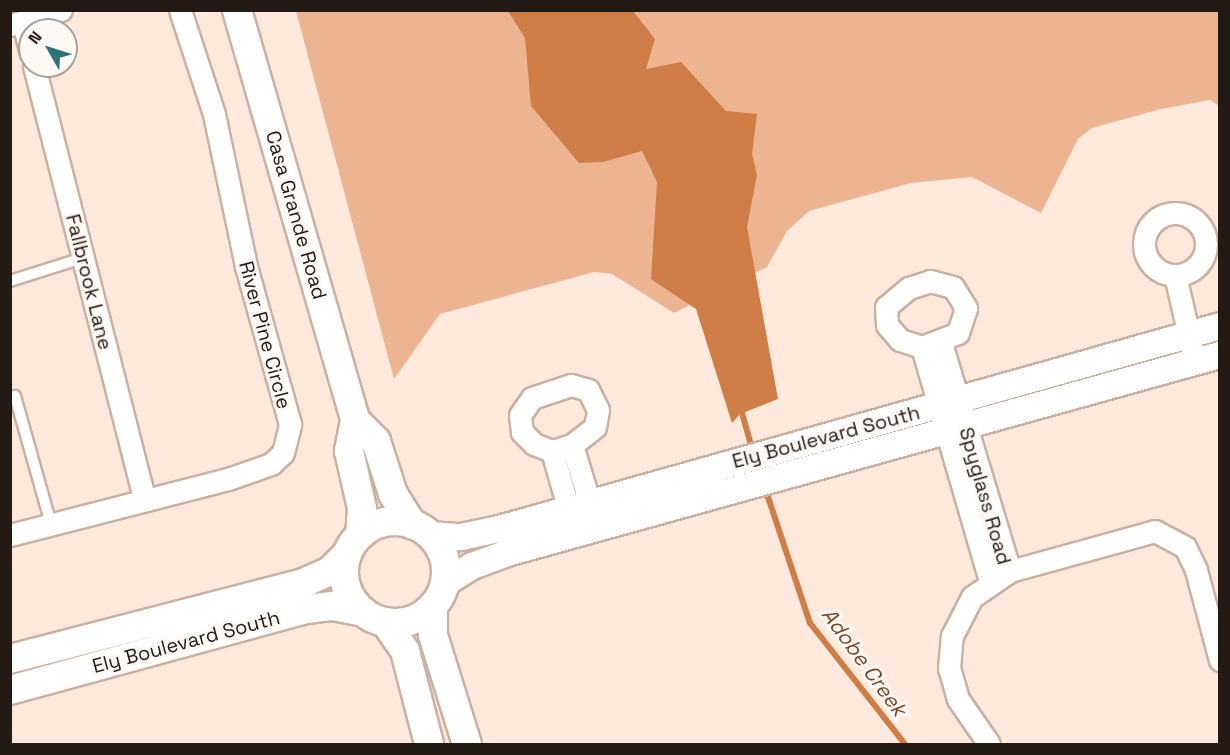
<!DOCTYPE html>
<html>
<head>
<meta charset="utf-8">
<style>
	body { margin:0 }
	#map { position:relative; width:1230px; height:755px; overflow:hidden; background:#ffe8dc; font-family:"Space Grotesk",sans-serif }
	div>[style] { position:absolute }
	.green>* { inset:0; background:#edb492 }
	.water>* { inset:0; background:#cf7d47 }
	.stream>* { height:6px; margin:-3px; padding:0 3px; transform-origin:3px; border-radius:3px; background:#cf7d47 }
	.roads { filter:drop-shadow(2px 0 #cab0a0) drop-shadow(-2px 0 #cab0a0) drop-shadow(0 2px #cab0a0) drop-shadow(0 -2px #cab0a0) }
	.service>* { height:10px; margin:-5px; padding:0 5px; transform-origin:5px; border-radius:5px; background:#fff }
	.minor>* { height:21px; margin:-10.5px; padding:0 10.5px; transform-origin:10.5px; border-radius:10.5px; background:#fff }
	.minor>.ring { margin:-10.5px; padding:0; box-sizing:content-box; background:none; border:21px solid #fff; border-radius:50% }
	.tertiary>* { height:26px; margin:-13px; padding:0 13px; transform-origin:13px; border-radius:13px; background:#fff }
	.secondary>* { height:28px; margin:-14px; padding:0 14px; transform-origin:14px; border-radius:14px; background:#fff }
	.secondary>.ring { margin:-14px; padding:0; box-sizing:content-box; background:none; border:28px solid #fff; border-radius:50% }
	span { translate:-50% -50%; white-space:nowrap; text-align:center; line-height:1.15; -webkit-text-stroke:6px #fff9f6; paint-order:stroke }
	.street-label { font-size:20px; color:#241a15 }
	.water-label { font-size:21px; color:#7c451e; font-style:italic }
	.frame { position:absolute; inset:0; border:12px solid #241a15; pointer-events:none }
	.north { position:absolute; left:18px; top:18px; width:60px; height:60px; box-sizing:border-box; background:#fff9f6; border:2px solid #a7a09c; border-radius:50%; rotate:309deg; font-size:16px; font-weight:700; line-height:24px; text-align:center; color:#241a15 }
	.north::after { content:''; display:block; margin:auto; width:21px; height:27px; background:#2a747a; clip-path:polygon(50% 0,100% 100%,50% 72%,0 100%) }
</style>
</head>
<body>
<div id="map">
	<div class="green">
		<i style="clip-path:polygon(296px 11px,1219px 11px,1219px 106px,1210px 100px,1161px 109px,1092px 128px,1078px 139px,1041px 213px,972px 177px,911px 183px,809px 211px,787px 231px,767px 267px,674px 313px,612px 274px,594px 272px,440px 314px,394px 379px)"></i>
	</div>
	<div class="water">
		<i style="clip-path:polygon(508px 11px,633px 11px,655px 39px,646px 69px,681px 62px,726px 111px,757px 114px,752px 154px,757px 175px,747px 227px,778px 399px,740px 414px,732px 423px,696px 309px,651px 279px,657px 182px,642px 151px,603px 162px,579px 163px,531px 106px,525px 38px)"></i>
	</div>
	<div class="stream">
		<i style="left:740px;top:406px;width:41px;rotate:74.2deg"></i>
		<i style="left:767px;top:494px;width:136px;rotate:71.6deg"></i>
		<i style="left:810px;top:623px;width:154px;rotate:51.9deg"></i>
	</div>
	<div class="roads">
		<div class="service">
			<i style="left:10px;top:281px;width:77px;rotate:-17.5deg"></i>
			<i style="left:15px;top:396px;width:133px;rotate:74.3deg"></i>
		</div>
		<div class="minor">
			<i style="left:23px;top:22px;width:30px;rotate:76deg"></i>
			<i style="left:10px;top:25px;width:53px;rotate:-16.4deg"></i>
			<i style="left:34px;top:66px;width:447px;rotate:75.7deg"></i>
			<i class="ring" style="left:1144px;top:213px;width:41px;height:41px"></i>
			<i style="left:1175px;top:275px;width:89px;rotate:77.1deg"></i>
			<i style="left:930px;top:281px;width:24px;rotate:15deg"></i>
			<i style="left:953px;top:287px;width:25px;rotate:58deg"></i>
			<i style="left:966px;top:308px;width:26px;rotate:108deg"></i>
			<i style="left:958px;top:333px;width:39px;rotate:159deg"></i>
			<i style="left:922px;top:347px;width:23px;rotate:-162deg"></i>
			<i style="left:900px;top:340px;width:20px;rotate:-131deg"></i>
			<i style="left:887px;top:325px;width:18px;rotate:-93deg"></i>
			<i style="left:886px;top:307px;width:30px;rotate:-40deg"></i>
			<i style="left:909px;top:288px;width:22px;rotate:-18deg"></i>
			<i style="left:941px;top:343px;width:238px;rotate:73.2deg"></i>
			<i style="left:922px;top:347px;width:244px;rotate:73.8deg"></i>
			<i style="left:571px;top:385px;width:18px;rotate:16deg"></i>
			<i style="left:588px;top:390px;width:22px;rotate:63deg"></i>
			<i style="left:598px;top:410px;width:17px;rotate:100deg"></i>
			<i style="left:595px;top:427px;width:29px;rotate:142deg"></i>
			<i style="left:572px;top:445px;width:21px;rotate:163deg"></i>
			<i style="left:552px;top:451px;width:19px;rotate:-159deg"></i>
			<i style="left:534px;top:444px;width:17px;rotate:-135deg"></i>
			<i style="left:522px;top:432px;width:17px;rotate:-97deg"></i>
			<i style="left:520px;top:415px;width:21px;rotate:-55deg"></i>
			<i style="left:532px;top:398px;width:41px;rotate:-18.4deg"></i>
			<i style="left:572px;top:445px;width:75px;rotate:73deg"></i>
			<i style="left:552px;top:451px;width:77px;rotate:74.2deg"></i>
			<i style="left:10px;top:535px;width:225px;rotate:-14.4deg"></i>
			<i style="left:228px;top:479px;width:46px;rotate:-19.2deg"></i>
			<i style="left:271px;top:464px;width:16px;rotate:-43deg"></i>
			<i style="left:283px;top:453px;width:30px;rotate:-76deg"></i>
			<i style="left:290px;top:424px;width:164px;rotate:-105.6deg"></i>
			<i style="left:246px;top:266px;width:155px;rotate:-101.9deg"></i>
			<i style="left:214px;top:114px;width:109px;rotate:-108.1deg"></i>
			<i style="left:989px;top:744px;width:55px;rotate:-124.6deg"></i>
			<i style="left:958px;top:699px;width:32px;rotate:-106deg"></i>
			<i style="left:949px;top:668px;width:32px;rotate:-85deg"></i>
			<i style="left:952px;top:636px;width:44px;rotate:-62.9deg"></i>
			<i style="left:972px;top:597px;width:46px;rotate:-34.4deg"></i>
			<i style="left:1010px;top:571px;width:150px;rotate:-15.4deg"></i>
			<i style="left:1155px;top:531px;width:34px;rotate:28deg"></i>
			<i style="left:1185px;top:547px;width:25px;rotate:64deg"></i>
			<i style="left:1196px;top:570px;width:93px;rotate:75.1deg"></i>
		</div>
		<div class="tertiary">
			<i style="left:430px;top:535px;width:31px;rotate:4deg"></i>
			<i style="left:461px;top:537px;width:39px;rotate:-12deg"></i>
			<i style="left:499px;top:529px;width:749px;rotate:-15.72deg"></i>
			<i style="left:445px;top:583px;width:32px;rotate:-32deg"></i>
			<i style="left:472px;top:566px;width:37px;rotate:-20deg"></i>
			<i style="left:507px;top:553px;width:740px;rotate:-15.52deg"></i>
		</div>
		<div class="secondary">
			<i style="left:237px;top:10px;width:427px;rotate:73.9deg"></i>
			<i style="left:355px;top:420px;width:32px;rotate:101deg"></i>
			<i style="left:349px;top:451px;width:58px;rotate:77.2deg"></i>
			<i style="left:362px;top:508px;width:27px;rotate:94deg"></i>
			<i style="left:355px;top:420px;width:30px;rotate:45deg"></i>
			<i style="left:376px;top:441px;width:56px;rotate:72.2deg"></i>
			<i style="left:393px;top:494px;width:36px;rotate:58deg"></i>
			<i class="ring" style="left:344px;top:521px;width:74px;height:74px"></i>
			<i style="left:433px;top:606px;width:29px;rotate:90deg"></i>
			<i style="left:433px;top:635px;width:114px;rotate:72.7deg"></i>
			<i style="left:385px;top:622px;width:35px;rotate:55deg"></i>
			<i style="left:405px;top:651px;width:96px;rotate:75.5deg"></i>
			<i style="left:10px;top:659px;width:301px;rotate:-14.5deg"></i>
			<i style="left:301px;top:584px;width:32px;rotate:-24deg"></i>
			<i style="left:330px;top:571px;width:24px;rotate:-45deg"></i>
			<i style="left:10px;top:690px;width:308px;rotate:-15.3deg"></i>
			<i style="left:307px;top:609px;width:26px;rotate:-7deg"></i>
			<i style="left:333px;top:606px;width:31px;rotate:11deg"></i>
		</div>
	</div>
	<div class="street-label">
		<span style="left:296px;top:215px;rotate:74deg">Casa Grande Road</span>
		<span style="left:89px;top:282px;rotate:76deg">Fallbrook Lane</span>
		<span style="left:265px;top:335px;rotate:75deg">River Pine Circle</span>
		<span style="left:826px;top:437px;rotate:-15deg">Ely Boulevard South</span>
		<span style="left:985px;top:496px;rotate:74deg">Spyglass Road</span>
		<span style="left:186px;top:642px;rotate:-15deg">Ely Boulevard South</span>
	</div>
	<div class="water-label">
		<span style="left:864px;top:662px;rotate:54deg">Adobe Creek</span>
	</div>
	<div class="frame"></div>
	<div class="north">N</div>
</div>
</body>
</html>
